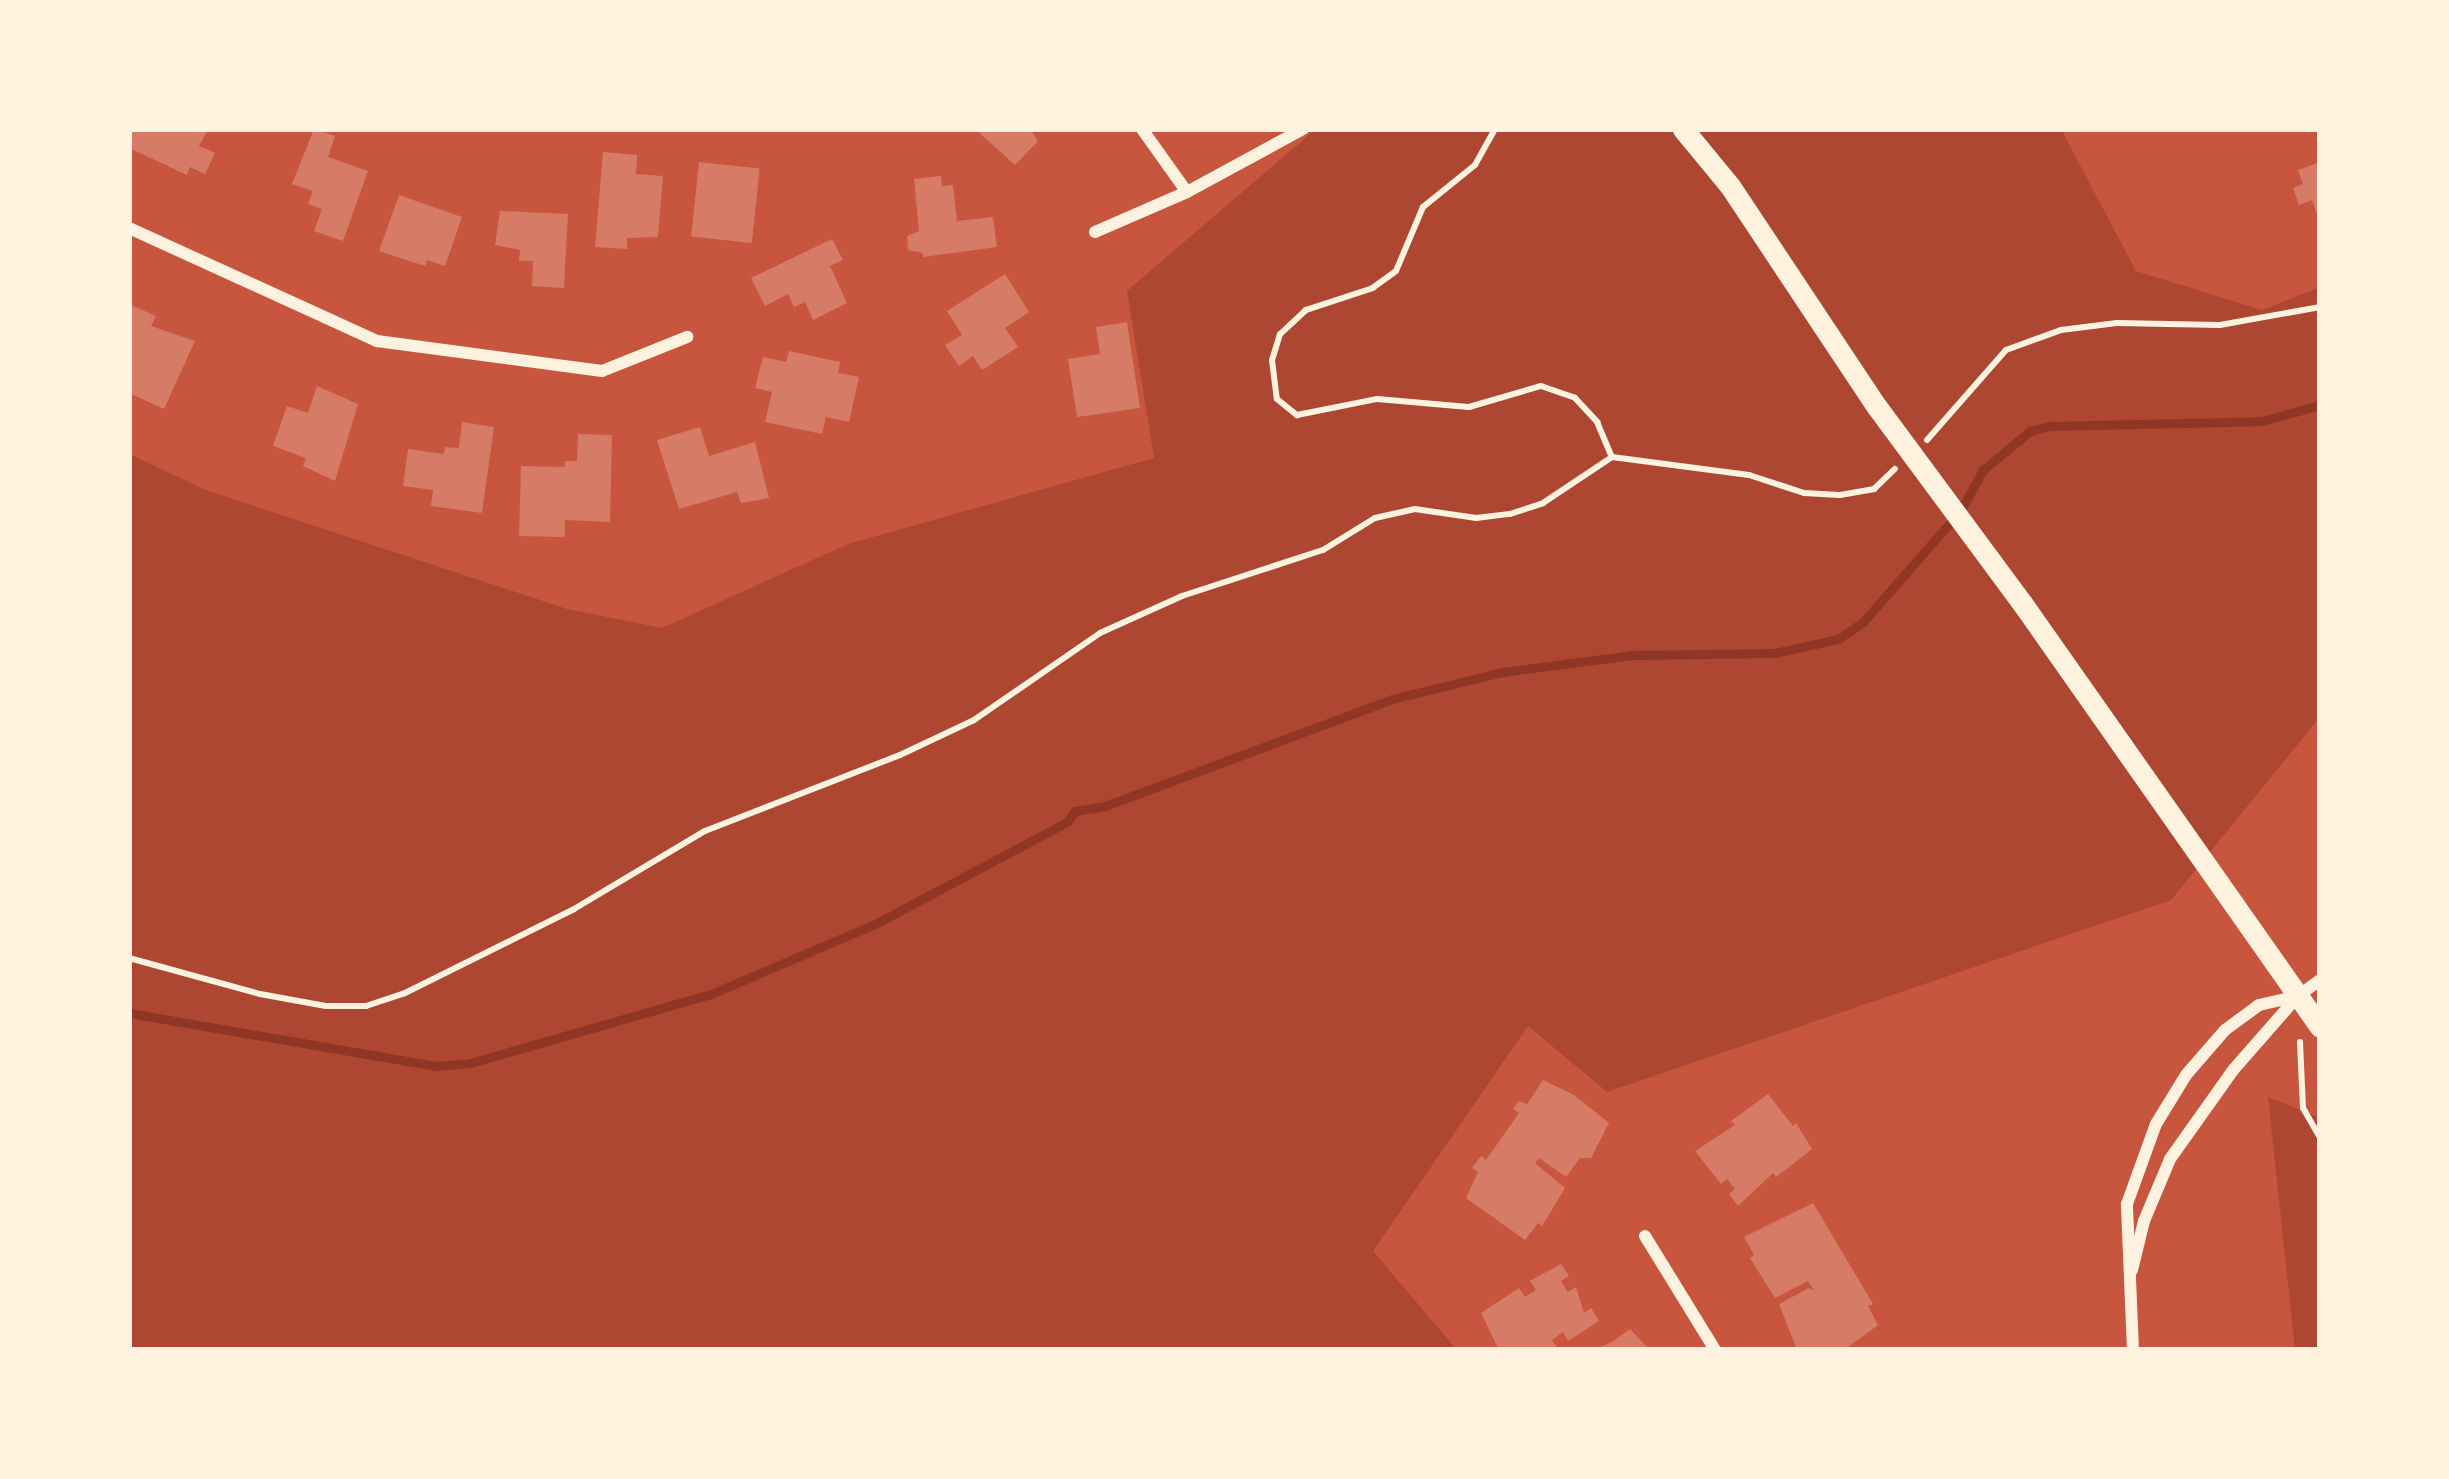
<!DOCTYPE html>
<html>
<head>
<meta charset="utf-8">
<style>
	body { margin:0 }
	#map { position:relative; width:2449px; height:1479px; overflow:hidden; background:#c8553d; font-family:"Alegreya Sans",sans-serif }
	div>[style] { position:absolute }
	.green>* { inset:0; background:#ae4732 }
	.stream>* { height:9px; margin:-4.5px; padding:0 4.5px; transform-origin:4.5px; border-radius:4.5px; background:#8f3625 }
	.building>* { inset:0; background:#d67c66; transform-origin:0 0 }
	.path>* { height:6px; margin:-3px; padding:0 3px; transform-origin:3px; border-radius:3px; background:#fff3e0 }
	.minor>* { height:12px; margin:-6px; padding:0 6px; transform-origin:6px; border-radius:6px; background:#fff3e0 }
	.secondary>* { height:21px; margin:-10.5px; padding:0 10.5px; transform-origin:10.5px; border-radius:10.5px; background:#fff3e0 }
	span { translate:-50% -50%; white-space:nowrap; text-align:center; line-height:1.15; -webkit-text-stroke:9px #fff3e0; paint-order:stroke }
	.frame { position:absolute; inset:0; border:132px solid #fff3e0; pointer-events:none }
</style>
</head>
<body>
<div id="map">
	<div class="green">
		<i style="clip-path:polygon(1316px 129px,2061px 129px,2136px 271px,2262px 310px,2320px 287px,2320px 717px,2171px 900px,1607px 1092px,1528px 1026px,1373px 1251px,1457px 1350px,129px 1350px,129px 454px,206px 490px,567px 609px,662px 628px,848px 544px,1154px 458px,1127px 291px)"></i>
		<i style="clip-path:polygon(2268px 1097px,2320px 1118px,2320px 1350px,2295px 1350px)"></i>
	</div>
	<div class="stream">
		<i style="left:129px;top:1013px;width:313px;rotate:9.8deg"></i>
		<i style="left:437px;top:1066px;width:33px;rotate:-5deg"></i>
		<i style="left:470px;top:1063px;width:251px;rotate:-16deg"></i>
		<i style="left:711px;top:994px;width:178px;rotate:-23.1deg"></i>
		<i style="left:875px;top:924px;width:217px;rotate:-28deg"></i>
		<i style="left:1067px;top:822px;width:14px;rotate:-54deg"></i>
		<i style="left:1075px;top:811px;width:30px;rotate:-9deg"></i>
		<i style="left:1105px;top:806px;width:306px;rotate:-20.4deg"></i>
		<i style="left:1392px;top:699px;width:113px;rotate:-13.8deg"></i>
		<i style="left:1502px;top:672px;width:132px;rotate:-7.4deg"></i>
		<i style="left:1633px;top:655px;width:142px;rotate:-0.8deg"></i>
		<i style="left:1775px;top:653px;width:65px;rotate:-12.5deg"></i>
		<i style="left:1838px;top:639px;width:30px;rotate:-34deg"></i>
		<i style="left:1863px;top:622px;width:149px;rotate:-48.8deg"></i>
		<i style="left:1961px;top:510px;width:46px;rotate:-61.2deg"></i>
		<i style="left:1983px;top:470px;width:61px;rotate:-39.7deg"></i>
		<i style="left:2030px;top:431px;width:20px;rotate:-15deg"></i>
		<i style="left:2049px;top:426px;width:213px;rotate:-1.3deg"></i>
		<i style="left:2262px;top:421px;width:60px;rotate:-15.4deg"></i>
	</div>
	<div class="building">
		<i style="clip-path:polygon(129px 129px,208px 129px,199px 146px,215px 153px,205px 174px,190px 167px,187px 175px,129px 148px)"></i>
		<i style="clip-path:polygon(314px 129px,335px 136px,328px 157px,368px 171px,343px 241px,314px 231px,322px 209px,308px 204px,313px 191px,292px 184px)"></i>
		<i style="clip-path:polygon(975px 129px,1030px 129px,1038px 141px,1015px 165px)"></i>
		<i style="clip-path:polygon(603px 152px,637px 155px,636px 174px,663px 176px,658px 237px,627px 238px,627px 249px,595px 247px)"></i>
		<i style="left:699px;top:162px;width:61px;height:75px;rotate:6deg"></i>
		<i style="clip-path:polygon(2320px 162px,2320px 220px,2319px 220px,2312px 200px,2299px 205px,2293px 188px,2303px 184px,2298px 170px)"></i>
		<i style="clip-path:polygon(941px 176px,942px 186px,953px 185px,957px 221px,993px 217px,997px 247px,923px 257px,923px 253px,908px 250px,907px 236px,919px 231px,914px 179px)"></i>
		<i style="clip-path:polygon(399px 195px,462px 217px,445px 266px,427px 260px,425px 266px,379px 251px)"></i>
		<i style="clip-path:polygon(500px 211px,568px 214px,564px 288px,532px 286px,533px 261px,519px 261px,520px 250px,495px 245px)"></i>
		<i style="clip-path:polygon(832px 239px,843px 260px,830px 266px,847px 303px,813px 320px,805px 302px,794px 307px,788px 294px,765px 306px,751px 278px)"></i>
		<i style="clip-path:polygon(1005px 274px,1029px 312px,1005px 328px,1018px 347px,982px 370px,973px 356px,959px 366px,945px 345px,962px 335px,947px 311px)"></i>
		<i style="clip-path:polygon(129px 304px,156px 316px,151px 326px,195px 341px,164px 409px,129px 393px)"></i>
		<i style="clip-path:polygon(1127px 322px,1140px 408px,1077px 417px,1068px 359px,1100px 354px,1096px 327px)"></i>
		<i style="clip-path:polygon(789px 351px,840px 362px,838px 373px,859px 377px,849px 422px,826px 417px,822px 434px,765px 422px,772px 392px,755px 388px,763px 357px,786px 362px)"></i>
		<i style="clip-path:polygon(317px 386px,358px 404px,335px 481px,303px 466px,306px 458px,273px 446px,287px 406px,308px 413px)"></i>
		<i style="clip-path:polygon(462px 422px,494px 427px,482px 513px,431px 506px,433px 490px,403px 486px,408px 449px,444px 454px,445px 447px,459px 448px)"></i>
		<i style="clip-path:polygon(700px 427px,709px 456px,755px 442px,769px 498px,741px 503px,737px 492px,679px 509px,657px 440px)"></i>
		<i style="clip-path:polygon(578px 434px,612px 435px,610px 522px,565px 520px,565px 537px,519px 536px,521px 466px,565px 467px,565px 461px,577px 461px)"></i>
		<i style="clip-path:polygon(1543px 1080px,1574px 1095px,1609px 1123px,1591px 1158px,1580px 1158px,1566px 1177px,1539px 1158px,1535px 1163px,1565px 1188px,1542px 1226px,1538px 1223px,1525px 1240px,1466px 1198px,1478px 1172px,1472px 1168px,1481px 1156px,1486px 1160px,1519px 1113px,1513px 1109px,1519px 1101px,1527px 1104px)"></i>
		<i style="clip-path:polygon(1768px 1094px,1793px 1126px,1796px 1123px,1812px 1149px,1776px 1177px,1773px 1173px,1738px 1206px,1729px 1194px,1735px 1189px,1727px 1179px,1721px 1184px,1695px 1151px,1735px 1125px,1731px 1121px)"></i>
		<i style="clip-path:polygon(1813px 1203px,1873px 1304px,1868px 1306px,1878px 1325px,1844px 1350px,1796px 1347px,1779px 1304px,1809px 1288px,1814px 1291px,1808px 1281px,1775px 1298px,1750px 1258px,1754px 1255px,1744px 1237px)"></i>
		<i style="clip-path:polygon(1561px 1264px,1569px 1276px,1561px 1281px,1568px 1292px,1576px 1287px,1584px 1313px,1591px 1308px,1599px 1321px,1568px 1341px,1563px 1332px,1552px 1340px,1557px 1347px,1552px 1350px,1499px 1350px,1481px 1313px,1519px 1288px,1525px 1297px,1536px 1290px,1530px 1281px)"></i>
		<i style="clip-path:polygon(1630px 1329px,1650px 1350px,1593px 1350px,1612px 1342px)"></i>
	</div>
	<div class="path">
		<i style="left:1495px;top:129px;width:41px;rotate:119.1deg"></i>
		<i style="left:1475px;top:165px;width:67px;rotate:141.1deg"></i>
		<i style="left:1423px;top:207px;width:69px;rotate:112.9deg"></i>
		<i style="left:1396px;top:271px;width:29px;rotate:144deg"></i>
		<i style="left:1373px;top:288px;width:71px;rotate:161.8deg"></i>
		<i style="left:1306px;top:310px;width:35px;rotate:137deg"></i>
		<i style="left:1280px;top:334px;width:27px;rotate:107deg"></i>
		<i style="left:1272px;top:360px;width:39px;rotate:83deg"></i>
		<i style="left:1277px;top:399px;width:26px;rotate:39deg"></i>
		<i style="left:1297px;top:415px;width:82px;rotate:-11.3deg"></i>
		<i style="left:1377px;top:399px;width:92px;rotate:5deg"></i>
		<i style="left:1469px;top:407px;width:75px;rotate:-16.3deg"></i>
		<i style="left:1541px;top:386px;width:36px;rotate:19deg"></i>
		<i style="left:1575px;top:398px;width:33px;rotate:47deg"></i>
		<i style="left:1597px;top:422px;width:38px;rotate:67deg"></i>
		<i style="left:1927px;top:440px;width:120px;rotate:-48.7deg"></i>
		<i style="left:2006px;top:350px;width:59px;rotate:-20deg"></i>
		<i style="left:2061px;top:330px;width:56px;rotate:-7.1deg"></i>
		<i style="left:2117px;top:323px;width:103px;rotate:1.1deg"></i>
		<i style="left:2220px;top:325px;width:102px;rotate:-10.2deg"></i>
		<i style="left:129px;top:958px;width:136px;rotate:15.4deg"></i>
		<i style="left:260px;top:994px;width:67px;rotate:10.3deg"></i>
		<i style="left:326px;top:1006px;width:40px"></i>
		<i style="left:366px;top:1006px;width:41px;rotate:-18.4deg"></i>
		<i style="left:405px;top:993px;width:189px;rotate:-26.4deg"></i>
		<i style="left:574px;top:909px;width:152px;rotate:-30.8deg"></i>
		<i style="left:705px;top:831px;width:209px;rotate:-21.3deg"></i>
		<i style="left:900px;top:755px;width:82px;rotate:-25.3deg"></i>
		<i style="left:974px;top:720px;width:153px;rotate:-34.6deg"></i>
		<i style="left:1100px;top:633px;width:90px;rotate:-24.3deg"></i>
		<i style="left:1182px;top:596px;width:148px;rotate:-18.1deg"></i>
		<i style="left:1323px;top:550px;width:61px;rotate:-31.6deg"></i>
		<i style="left:1375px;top:518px;width:41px;rotate:-12.7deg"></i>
		<i style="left:1415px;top:509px;width:62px;rotate:8.4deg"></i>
		<i style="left:1476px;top:518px;width:34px;rotate:-7deg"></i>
		<i style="left:1510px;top:514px;width:35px;rotate:-18deg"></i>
		<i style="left:1543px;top:503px;width:83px;rotate:-33.7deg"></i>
		<i style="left:1612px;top:457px;width:138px;rotate:7.5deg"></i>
		<i style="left:1749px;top:475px;width:58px;rotate:18.1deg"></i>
		<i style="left:1804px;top:493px;width:36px;rotate:3deg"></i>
		<i style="left:1840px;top:495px;width:35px;rotate:-10deg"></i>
		<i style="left:1874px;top:489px;width:29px;rotate:-44deg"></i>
		<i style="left:2300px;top:1042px;width:66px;rotate:87.4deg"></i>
		<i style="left:2303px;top:1108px;width:34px;rotate:60deg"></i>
	</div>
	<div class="minor">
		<i style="left:1142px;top:129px;width:77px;rotate:54.5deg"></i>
		<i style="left:129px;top:228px;width:273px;rotate:24.5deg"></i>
		<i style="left:377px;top:341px;width:227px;rotate:7.6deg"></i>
		<i style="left:602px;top:371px;width:92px;rotate:-21.8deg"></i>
		<i style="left:1095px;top:232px;width:100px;rotate:-23.5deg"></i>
		<i style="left:1187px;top:192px;width:132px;rotate:-28.5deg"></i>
		<i style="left:1645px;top:1236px;width:134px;rotate:58.4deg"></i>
		<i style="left:2132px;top:1270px;width:50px;rotate:-76.2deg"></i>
		<i style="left:2144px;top:1221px;width:67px;rotate:-67.2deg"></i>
		<i style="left:2170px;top:1159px;width:110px;rotate:-54.6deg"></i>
		<i style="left:2234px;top:1069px;width:97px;rotate:-48.8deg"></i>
		<i style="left:2298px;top:996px;width:27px;rotate:-36deg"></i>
		<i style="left:2133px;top:1350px;width:146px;rotate:-92.4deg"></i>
		<i style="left:2127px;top:1204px;width:85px;rotate:-70.1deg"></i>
		<i style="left:2156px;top:1124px;width:57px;rotate:-58.5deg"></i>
		<i style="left:2186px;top:1075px;width:60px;rotate:-49.1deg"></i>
		<i style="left:2225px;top:1030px;width:42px;rotate:-36.3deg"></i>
		<i style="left:2259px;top:1005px;width:40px;rotate:-13deg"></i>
	</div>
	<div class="secondary">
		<i style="left:1683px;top:129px;width:74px;rotate:50.5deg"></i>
		<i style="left:1730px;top:186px;width:265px;rotate:56.4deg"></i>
		<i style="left:1877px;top:407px;width:244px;rotate:53.5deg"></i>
		<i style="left:2022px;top:603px;width:518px;rotate:54.9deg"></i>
	</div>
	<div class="frame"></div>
</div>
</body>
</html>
